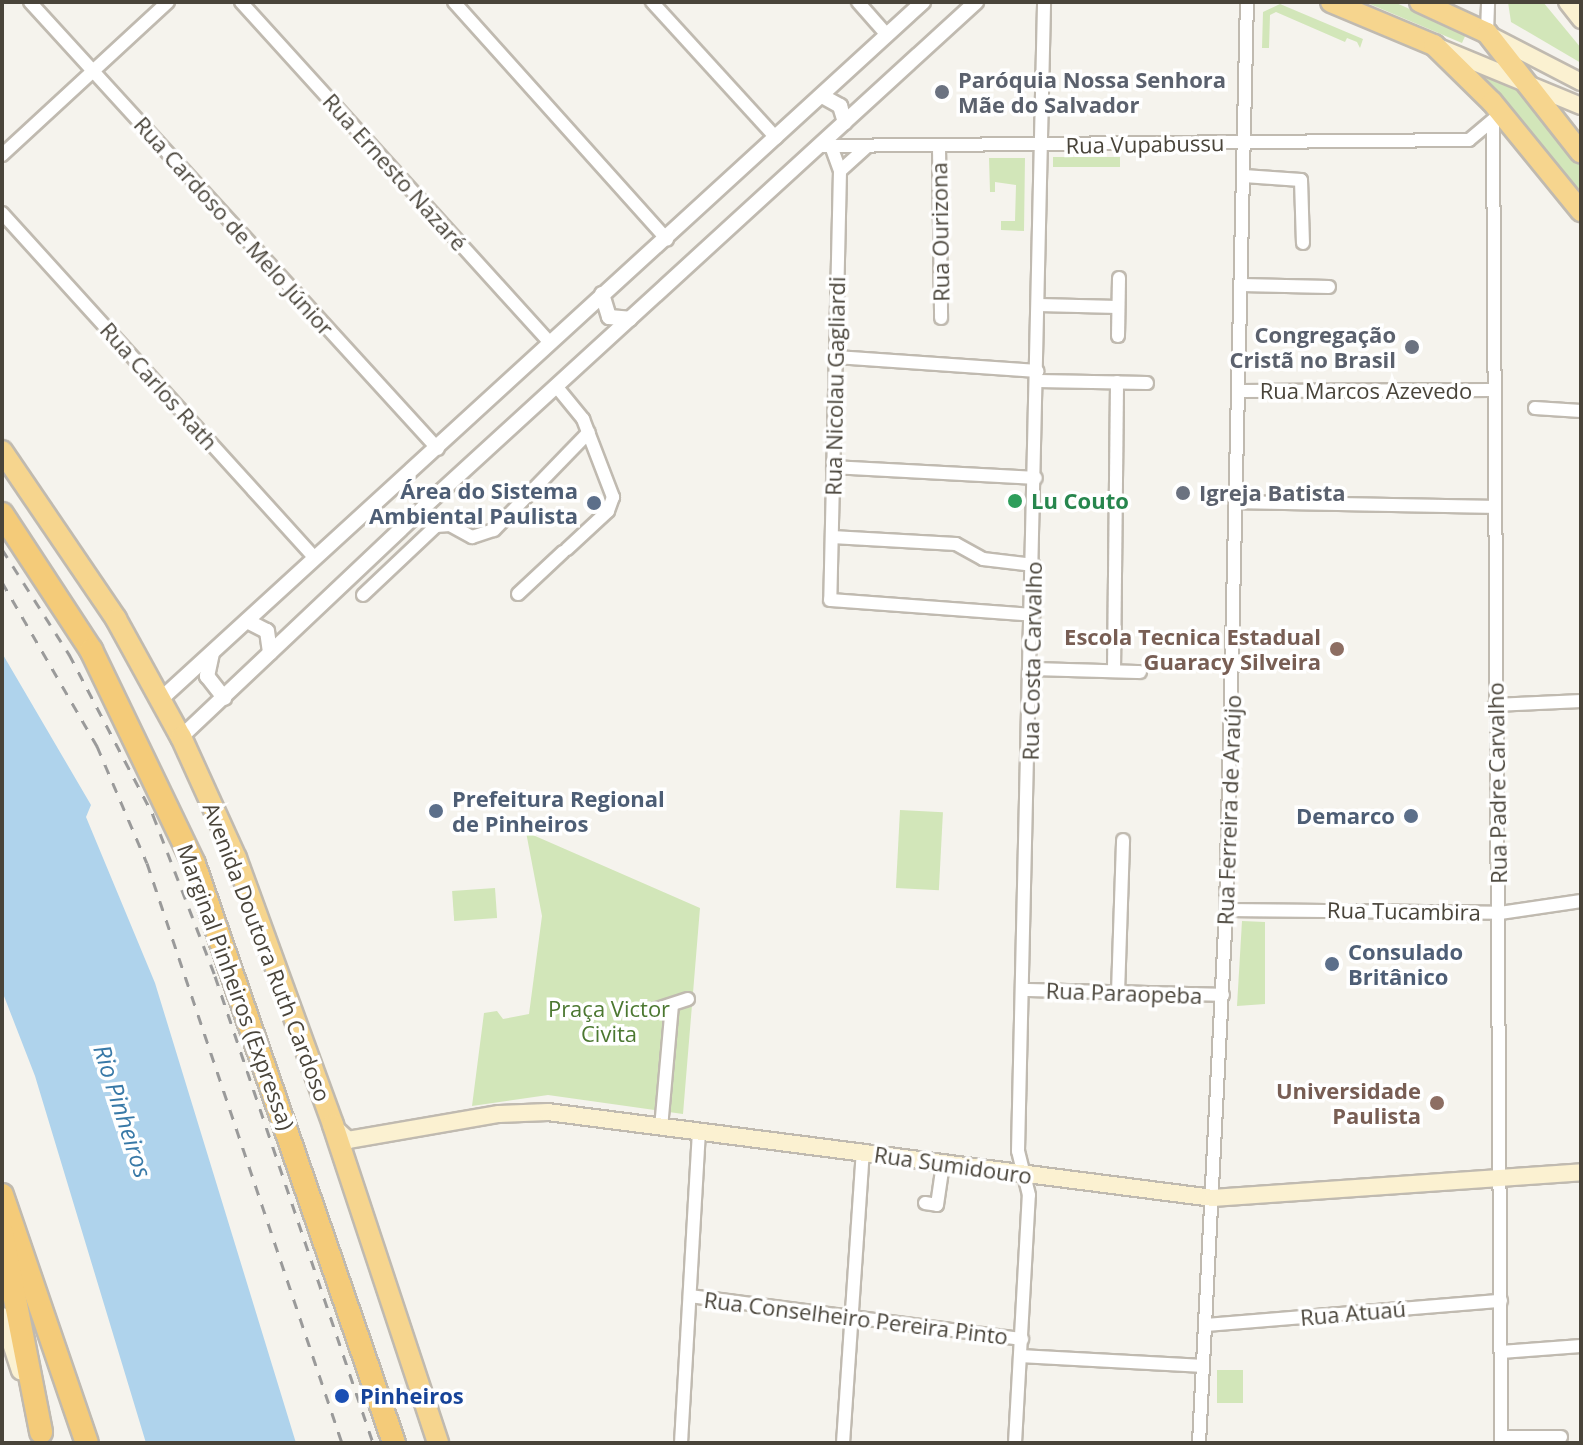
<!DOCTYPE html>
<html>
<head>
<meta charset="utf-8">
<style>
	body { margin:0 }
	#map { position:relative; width:1583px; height:1445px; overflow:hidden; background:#f5f3ed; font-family:"Open Sans",sans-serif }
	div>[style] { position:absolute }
	.green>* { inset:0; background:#d2e6b9; transform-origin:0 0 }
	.water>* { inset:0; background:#afd3ec }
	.roads { filter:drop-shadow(2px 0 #c0bab0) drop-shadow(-2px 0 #c0bab0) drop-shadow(0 2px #c0bab0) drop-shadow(0 -2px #c0bab0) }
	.minor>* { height:12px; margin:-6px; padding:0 6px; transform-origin:6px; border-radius:6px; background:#fff }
	.tertiary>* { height:14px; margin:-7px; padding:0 7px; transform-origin:7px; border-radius:7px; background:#fff }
	.secondary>* { height:16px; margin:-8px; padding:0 8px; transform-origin:8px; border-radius:8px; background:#fbf1d1 }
	.trunk>* { height:20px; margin:-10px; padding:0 10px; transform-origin:10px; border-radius:10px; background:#f6d58e }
	.motorway>* { height:22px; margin:-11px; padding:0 11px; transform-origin:11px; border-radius:11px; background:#f4cb79 }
	.rail>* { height:3px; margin-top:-1.5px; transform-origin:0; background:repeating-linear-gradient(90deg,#9a9a9a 0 10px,transparent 0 20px) }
	.dots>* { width:22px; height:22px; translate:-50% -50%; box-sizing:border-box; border:4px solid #fff; border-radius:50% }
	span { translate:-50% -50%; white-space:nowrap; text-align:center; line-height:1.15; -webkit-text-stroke:7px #fff; paint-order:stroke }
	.worship-label { font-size:22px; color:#5b616d; font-weight:700 }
	.left { translate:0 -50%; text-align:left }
	.right { translate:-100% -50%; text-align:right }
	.street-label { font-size:22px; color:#49443a }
	.service-label { font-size:22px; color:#4e5e75; font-weight:700 }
	.leisure-label { font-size:22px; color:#27864d; font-weight:700 }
	.education-label { font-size:22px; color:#785e54; font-weight:700 }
	.park-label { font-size:22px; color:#4c7831 }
	.transit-label { font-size:22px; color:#164399; font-weight:700 }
	.water-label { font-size:24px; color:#3879a7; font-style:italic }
	.frame { position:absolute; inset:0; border:4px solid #49443a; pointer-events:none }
</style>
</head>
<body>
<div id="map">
	<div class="green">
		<i style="clip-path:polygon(1365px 2px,1394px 2px,1466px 34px,1462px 43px)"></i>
		<i style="clip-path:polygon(1508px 2px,1543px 2px,1581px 48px,1581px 63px,1511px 22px)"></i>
		<i style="clip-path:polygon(1280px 4px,1363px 39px,1360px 48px,1357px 42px,1347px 38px,1345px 42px,1276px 12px,1270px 15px,1269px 48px,1262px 48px,1263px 12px)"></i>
		<i style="clip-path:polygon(1481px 74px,1498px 77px,1529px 98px,1581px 162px,1581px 197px)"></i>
		<i style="left:1053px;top:157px;width:67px;height:10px"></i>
		<i style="clip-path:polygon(989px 158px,1025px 158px,1024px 231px,1001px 230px,1001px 221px,1015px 221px,1016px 185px,995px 182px,995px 192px,990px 192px)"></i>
		<i style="left:900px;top:810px;width:43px;height:78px;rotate:3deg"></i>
		<i style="clip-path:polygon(526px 832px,700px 908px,683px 1114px,548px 1095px,472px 1106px,484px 1013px,497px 1011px,503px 1019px,529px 1014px,542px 916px)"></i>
		<i style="left:495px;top:888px;width:30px;height:43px;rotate:86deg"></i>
		<i style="clip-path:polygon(1242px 921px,1265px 922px,1265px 1004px,1237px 1006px)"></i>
		<i style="left:1217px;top:1370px;width:26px;height:33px"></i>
	</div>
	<div class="water">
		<i style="clip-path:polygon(2px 653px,91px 805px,86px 817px,155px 983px,296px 1443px,146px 1443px,35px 1076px,2px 991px)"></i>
	</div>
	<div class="roads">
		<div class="minor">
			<i style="left:30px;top:2px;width:605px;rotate:47.61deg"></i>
			<i style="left:241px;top:2px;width:460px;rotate:47.8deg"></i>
			<i style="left:454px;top:2px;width:319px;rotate:48.1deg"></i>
			<i style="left:652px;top:2px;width:184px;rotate:47.6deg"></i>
			<i style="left:858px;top:2px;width:44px;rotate:48.7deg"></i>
			<i style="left:1487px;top:33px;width:31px;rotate:-88deg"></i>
			<i style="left:1493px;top:123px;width:1320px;rotate:89.65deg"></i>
			<i style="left:821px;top:146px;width:648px;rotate:-0.53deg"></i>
			<i style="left:1469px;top:140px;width:31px;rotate:-40deg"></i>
			<i style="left:831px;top:146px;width:27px;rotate:70deg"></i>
			<i style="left:840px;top:171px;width:429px;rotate:91.3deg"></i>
			<i style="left:830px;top:600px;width:204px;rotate:4.2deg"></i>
			<i style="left:939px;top:147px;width:171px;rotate:89.3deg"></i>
			<i style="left:2px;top:155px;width:226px;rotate:-42.7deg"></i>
			<i style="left:840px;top:171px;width:36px;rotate:-42deg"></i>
			<i style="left:1244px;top:176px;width:57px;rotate:4deg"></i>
			<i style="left:1301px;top:180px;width:63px;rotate:88.2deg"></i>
			<i style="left:2px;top:213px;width:466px;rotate:47.8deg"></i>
			<i style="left:1242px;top:285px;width:87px;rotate:1.3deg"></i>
			<i style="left:1039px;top:305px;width:79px;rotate:1.5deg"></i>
			<i style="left:1118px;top:336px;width:58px;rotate:-89deg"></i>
			<i style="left:836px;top:357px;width:202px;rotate:4deg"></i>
			<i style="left:1038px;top:381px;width:109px;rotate:1.1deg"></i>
			<i style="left:556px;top:386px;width:43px;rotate:50.7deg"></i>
			<i style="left:583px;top:419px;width:84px;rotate:69deg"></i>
			<i style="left:613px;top:497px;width:15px;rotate:110deg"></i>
			<i style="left:608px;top:511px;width:56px;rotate:137.2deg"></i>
			<i style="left:1239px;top:391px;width:254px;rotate:-0.2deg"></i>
			<i style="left:1535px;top:408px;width:46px;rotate:3.7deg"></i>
			<i style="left:833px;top:467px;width:203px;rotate:3.1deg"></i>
			<i style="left:1237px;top:502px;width:256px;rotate:1.1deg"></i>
			<i style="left:832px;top:537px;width:124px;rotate:3.2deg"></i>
			<i style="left:956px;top:544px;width:31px;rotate:29deg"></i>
			<i style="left:983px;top:559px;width:51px;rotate:6.7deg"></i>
			<i style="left:518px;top:594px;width:62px;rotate:-43deg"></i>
			<i style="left:363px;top:595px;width:100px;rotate:-43.4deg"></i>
			<i style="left:436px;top:526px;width:14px;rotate:-4deg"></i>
			<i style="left:450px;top:525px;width:25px;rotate:29deg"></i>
			<i style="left:472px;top:537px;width:23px;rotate:-18deg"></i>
			<i style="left:494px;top:530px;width:136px;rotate:-45.9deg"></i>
			<i style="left:1031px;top:669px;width:109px;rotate:1.6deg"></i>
			<i style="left:1114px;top:671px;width:289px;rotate:-89.4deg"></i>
			<i style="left:1495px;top:705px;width:86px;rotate:-2.7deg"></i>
			<i style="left:1226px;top:910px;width:274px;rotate:0.6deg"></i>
			<i style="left:1500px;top:913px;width:82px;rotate:-8.4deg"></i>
			<i style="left:1024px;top:990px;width:199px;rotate:1.4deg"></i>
			<i style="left:1118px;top:993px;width:153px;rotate:-88.1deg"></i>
			<i style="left:648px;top:1012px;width:42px;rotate:-18deg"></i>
			<i style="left:661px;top:1128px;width:123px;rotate:-84.9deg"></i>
			<i style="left:925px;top:1203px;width:12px;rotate:9deg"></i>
			<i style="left:937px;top:1205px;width:41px;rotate:-81.7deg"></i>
			<i style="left:690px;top:1296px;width:335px;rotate:7.4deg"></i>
			<i style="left:1206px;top:1325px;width:296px;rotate:-4.7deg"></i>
			<i style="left:1501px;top:1352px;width:80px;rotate:-4.3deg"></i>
			<i style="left:1021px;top:1356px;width:182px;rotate:3.1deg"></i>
			<i style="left:1501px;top:1437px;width:60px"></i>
			<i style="left:681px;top:1443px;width:311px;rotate:-86.7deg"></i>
			<i style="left:843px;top:1443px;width:291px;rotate:-86.1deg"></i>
			<i style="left:1015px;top:1443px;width:248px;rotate:-86.8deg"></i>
			<i style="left:1029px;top:1195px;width:45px;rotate:-104deg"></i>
			<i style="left:1018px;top:1151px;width:1149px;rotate:-88.7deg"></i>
			<i style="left:1199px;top:1443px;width:534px;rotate:-87.1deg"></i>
			<i style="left:1226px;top:910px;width:908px;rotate:-88.68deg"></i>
		</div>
		<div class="tertiary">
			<i style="left:822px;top:96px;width:21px;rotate:29deg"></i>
			<i style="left:840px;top:106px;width:17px;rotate:73deg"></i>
			<i style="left:602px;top:294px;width:24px;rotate:73deg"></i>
			<i style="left:609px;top:317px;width:21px;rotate:5deg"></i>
			<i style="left:247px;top:621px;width:22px;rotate:27deg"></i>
			<i style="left:267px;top:631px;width:22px;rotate:82deg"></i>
			<i style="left:212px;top:653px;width:24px;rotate:102deg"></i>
			<i style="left:207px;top:676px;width:28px;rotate:52deg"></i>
			<i style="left:161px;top:699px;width:1033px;rotate:-42.45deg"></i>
			<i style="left:181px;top:737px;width:336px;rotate:-43.4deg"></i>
			<i style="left:425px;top:506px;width:747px;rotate:-42.45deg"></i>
		</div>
		<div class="secondary">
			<i style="left:1567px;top:2px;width:23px;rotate:52deg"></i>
			<i style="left:1490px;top:35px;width:102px;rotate:27.3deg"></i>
			<i style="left:1438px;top:47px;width:155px;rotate:22.4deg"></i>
			<i style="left:333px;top:1126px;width:21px;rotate:43deg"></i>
			<i style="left:348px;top:1140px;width:153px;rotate:-9.8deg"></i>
			<i style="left:499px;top:1114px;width:49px;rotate:-2.3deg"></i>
			<i style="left:548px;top:1112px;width:671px;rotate:7.37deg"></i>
			<i style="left:1213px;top:1198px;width:369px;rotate:-4deg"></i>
			<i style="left:2px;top:1316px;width:58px;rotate:71.9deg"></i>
		</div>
		<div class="trunk">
			<i style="left:1331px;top:2px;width:112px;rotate:22.7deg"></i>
			<i style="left:1434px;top:45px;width:81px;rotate:44.5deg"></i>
			<i style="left:1492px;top:102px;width:141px;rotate:50.8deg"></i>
			<i style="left:1420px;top:2px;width:74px;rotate:24.8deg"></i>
			<i style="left:1487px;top:33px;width:152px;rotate:51.9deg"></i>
			<i style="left:2px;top:451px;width:203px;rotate:55.8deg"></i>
			<i style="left:116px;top:619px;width:135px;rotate:61.2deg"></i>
			<i style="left:181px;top:737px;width:133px;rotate:65.6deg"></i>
			<i style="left:236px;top:858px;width:284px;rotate:70deg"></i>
			<i style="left:333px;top:1125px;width:335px;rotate:71.7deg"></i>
		</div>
		<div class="motorway">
			<i style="left:2px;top:514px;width:163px;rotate:56.8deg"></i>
			<i style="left:91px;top:650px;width:237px;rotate:64.3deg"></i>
			<i style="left:194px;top:864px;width:613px;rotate:70.94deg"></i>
			<i style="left:2px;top:1195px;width:262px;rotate:71.1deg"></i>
			<i style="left:2px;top:1233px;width:203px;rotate:78.9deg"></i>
		</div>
	</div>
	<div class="rail">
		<i style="left:2px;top:549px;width:125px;rotate:57.5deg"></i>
		<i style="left:69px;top:654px;width:182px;rotate:62.4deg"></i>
		<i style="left:153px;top:815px;width:173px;rotate:68.9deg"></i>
		<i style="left:215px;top:976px;width:493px;rotate:71.3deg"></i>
		<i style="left:2px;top:582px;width:190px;rotate:59.9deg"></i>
		<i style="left:97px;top:746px;width:127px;rotate:66.9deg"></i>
		<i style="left:147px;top:863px;width:612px;rotate:71.42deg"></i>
	</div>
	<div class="dots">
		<i style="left:942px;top:92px;background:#6b7280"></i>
		<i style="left:1412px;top:347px;background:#6b7280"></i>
		<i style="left:1183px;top:493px;background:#6b7280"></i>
		<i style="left:1015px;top:501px;background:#2e9e5b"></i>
		<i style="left:594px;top:503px;background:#5c6f8a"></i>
		<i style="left:1337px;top:649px;background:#8d6e63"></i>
		<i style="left:436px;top:811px;background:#5c6f8a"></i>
		<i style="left:1411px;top:816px;background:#5c6f8a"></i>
		<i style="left:1332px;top:964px;background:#5c6f8a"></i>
		<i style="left:1437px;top:1103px;background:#8d6e63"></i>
		<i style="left:342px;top:1396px;background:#1a4fb4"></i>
	</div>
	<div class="worship-label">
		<span class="left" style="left:958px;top:92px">Paróquia Nossa Senhora<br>Mãe do Salvador</span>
		<span class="right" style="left:1396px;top:347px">Congregação<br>Cristã no Brasil</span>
		<span class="left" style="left:1199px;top:493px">Igreja Batista</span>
	</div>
	<div class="street-label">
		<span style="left:1145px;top:144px;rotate:-1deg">Rua Vupabussu</span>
		<span style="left:395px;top:172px;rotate:48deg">Rua Ernesto Nazaré</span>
		<span style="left:234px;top:226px;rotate:48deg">Rua Cardoso de Melo Júnior</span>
		<span style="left:940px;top:232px;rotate:-91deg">Rua Ourizona</span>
		<span style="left:159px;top:386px;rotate:48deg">Rua Carlos Rath</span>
		<span style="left:835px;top:386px;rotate:-89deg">Rua Nicolau Gagliardi</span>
		<span style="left:1366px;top:391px">Rua Marcos Azevedo</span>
		<span style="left:1032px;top:661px;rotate:-89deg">Rua Costa Carvalho</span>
		<span style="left:1497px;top:783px;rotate:-91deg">Rua Padre Carvalho</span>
		<span style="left:1229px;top:810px;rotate:-88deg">Rua Ferreira de Araújo</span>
		<span style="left:1404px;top:911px;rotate:1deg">Rua Tucambira</span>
		<span style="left:267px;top:952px;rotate:69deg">Avenida Doutora Ruth Cardoso</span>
		<span style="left:236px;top:987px;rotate:70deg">Marginal Pinheiros (Expressa)</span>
		<span style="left:1124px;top:993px;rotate:2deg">Rua Paraopeba</span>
		<span style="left:953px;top:1165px;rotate:8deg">Rua Sumidouro</span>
		<span style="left:1353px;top:1313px;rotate:-5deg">Rua Atuaú</span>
		<span style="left:856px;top:1318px;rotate:7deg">Rua Conselheiro Pereira Pinto</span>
	</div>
	<div class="service-label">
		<span class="right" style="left:578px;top:503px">Área do Sistema<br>Ambiental Paulista</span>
		<span class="left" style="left:452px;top:811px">Prefeitura Regional<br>de Pinheiros</span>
		<span class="right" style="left:1395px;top:816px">Demarco</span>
		<span class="left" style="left:1348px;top:964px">Consulado<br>Britânico</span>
	</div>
	<div class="leisure-label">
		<span class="left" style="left:1031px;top:501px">Lu Couto</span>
	</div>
	<div class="education-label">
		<span class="right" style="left:1321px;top:649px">Escola Tecnica Estadual<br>Guaracy Silveira</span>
		<span class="right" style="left:1421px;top:1103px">Universidade<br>Paulista</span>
	</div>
	<div class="park-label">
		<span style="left:609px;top:1021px">Praça Victor<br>Civita</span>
	</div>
	<div class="transit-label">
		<span class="left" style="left:360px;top:1396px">Pinheiros</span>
	</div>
	<div class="water-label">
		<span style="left:123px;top:1111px;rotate:72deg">Rio Pinheiros</span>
	</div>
	<div class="frame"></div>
</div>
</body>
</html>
